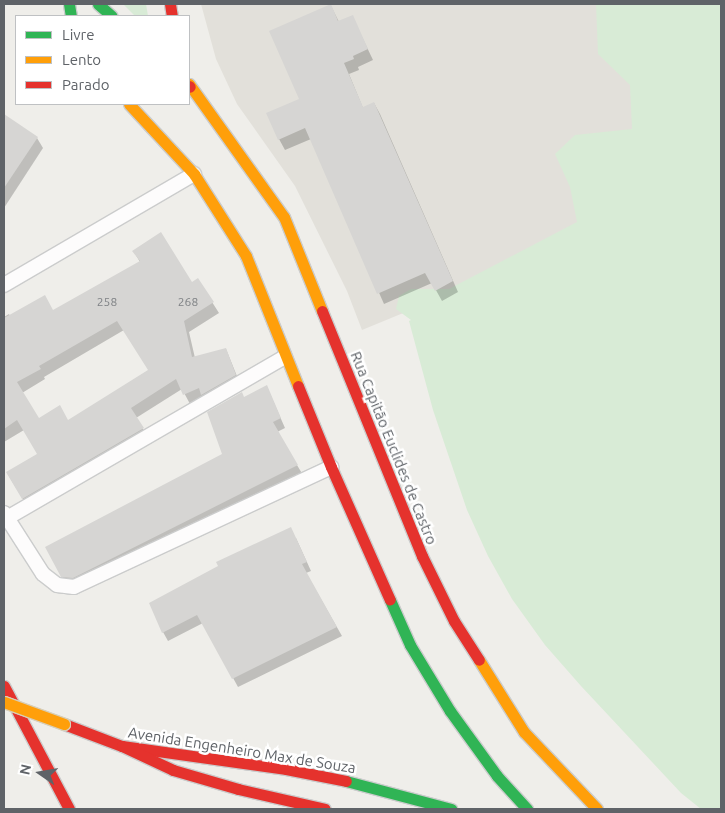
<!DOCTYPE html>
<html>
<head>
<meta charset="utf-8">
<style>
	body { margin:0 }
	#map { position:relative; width:725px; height:813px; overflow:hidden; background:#efeeea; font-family:Ubuntu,sans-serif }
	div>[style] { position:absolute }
	.education>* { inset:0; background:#e2e0da }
	.green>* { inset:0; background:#d8ebd6 }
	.shadow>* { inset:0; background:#0003 }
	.building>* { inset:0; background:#d6d5d3 }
	.roads { filter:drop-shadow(1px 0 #cbcccc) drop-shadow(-1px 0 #cbcccc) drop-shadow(0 1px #cbcccc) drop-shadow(0 -1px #cbcccc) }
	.lane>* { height:14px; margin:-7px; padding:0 7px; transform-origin:7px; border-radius:7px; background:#fdfcfc }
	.fast>* { height:11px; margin:-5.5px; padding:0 5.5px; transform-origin:5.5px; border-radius:5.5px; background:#30b455 }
	.slow>* { height:11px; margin:-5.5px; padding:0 5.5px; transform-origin:5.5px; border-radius:5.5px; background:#ff9f0a }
	.jam>* { height:11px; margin:-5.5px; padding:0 5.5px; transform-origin:5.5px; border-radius:5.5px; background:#e5322d }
	.bridges { filter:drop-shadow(1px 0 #d7ceb8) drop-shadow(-1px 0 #d7ceb8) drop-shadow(0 1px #d7ceb8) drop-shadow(0 -1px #d7ceb8) }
	.slow-bridge>* { height:11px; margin:-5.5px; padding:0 5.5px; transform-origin:5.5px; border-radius:5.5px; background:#ff9f0a }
	span { translate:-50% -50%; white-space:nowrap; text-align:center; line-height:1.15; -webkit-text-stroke:5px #fff; paint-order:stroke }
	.number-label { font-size:12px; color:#7e8184 }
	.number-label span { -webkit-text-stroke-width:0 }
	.street-label { font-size:15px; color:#5f6368 }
	.frame { position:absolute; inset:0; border:5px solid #5f6368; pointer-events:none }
	.legend { position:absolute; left:15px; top:15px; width:175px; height:90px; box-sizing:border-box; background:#fff; border:1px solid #bfc1c3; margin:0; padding:6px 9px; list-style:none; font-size:15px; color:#5f6368 }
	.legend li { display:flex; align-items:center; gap:10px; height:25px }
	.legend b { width:25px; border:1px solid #bfc1c3 }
	.north { position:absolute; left:15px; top:748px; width:50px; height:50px; -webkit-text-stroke:4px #fff; paint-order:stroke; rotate:283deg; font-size:14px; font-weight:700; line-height:20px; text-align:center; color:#5f6368 }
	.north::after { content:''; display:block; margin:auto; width:18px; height:22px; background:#5f6368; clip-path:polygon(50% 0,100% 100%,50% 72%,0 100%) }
</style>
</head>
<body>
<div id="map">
	<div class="education">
		<i style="clip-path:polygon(201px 4px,721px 4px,721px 182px,362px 330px,347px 291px,295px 186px,237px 104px,216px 59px)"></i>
	</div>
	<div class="green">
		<i style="clip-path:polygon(123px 4px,146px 4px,148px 16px,135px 16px)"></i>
		<i style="clip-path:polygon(596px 4px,721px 4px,721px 809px,701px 809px,681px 793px,581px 686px,545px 645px,512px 599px,488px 556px,467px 510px,433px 410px,409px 321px,411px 320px,396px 309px,399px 296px,411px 289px,449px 289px,577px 222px,570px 187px,555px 154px,575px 135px,632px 129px,630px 85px,598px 54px)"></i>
	</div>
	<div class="shadow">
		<i style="clip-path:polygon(331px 6px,339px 22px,352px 16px,373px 60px,358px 67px,359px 70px,349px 74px,363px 108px,374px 103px,380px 114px,458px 292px,442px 301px,432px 283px,384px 304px,311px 139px,285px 150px,279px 139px,300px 99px)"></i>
		<i style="clip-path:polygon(4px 116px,37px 138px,43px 148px,4px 208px)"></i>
		<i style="clip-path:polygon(evenodd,134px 252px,191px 284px,198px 280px,219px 313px,189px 332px,195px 358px,226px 349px,241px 386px,190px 404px,182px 389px,136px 418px,149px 439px,29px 509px,7px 473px,38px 454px,24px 430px,4px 442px,4px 317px,9px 314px,10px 316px,53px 311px,140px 262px,134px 252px,124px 330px,149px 370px,68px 422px,39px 420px,22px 393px,45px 379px,44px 377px,124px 330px)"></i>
		<i style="clip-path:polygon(267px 387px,285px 428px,277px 432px,303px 475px,68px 586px,62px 576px,224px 455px,245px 398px)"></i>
		<i style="clip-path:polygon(296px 538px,311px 571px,306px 573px,342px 636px,238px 687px,203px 623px,168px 641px,163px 632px)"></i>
	</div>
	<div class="building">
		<i style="clip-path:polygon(331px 4px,338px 21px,353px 15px,368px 49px,353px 56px,354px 59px,344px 63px,363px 107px,374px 102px,453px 281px,435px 291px,425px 273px,377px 294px,305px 128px,278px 140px,266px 113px,299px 99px,269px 31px)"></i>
		<i style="clip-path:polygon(4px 114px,38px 137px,4px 188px)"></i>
		<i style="clip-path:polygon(evenodd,161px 232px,192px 282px,198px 278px,214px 302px,184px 321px,192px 357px,226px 348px,236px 375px,201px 395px,199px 388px,183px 395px,176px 379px,131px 408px,144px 428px,22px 499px,6px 472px,37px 454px,17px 420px,4px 429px,4px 318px,45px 295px,53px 310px,140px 261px,132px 251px,161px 232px,117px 321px,148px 370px,68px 420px,60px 405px,39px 418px,17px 382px,41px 369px,39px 366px,117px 321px)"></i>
		<i style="clip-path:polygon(267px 385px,281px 418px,273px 422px,298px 465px,91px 569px,73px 578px,61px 577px,45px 547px,222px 454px,207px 412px,242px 392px,244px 397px)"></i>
		<i style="clip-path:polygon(291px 527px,307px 562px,302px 564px,337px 627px,232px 679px,197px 615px,162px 633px,149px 603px,218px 566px,216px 562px)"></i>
	</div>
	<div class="roads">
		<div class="lane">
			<i style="left:4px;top:285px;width:220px;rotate:-30.3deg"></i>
			<i style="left:4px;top:513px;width:72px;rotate:57.4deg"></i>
			<i style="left:43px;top:574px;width:18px;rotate:38deg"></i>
			<i style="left:57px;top:585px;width:17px;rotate:7deg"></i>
			<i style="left:74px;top:587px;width:284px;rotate:-25deg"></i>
			<i style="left:7px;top:518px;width:321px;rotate:-30.1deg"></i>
		</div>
		<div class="fast">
			<i style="left:69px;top:4px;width:12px;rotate:81deg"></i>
			<i style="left:98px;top:4px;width:18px;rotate:41deg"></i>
			<i style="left:390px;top:600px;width:49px;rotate:66deg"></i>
			<i style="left:410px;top:645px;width:77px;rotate:58.8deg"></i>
			<i style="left:450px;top:711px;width:80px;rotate:54.1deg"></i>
			<i style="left:497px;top:776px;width:45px;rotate:47.7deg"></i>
			<i style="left:346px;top:781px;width:109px;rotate:14.9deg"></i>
		</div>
		<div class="slow">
			<i style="left:189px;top:84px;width:163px;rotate:54.5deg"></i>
			<i style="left:284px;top:217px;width:101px;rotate:68deg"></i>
			<i style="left:129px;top:104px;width:96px;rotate:47.1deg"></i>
			<i style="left:194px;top:174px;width:97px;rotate:57.6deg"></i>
			<i style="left:246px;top:256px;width:140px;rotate:68.2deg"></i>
			<i style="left:479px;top:660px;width:85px;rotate:58deg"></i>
			<i style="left:524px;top:732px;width:106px;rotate:46.5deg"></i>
		</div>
		<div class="jam">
			<i style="left:170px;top:4px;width:12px;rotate:81deg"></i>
			<i style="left:189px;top:86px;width:1px;rotate:45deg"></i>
			<i style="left:322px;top:311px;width:265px;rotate:67.8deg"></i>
			<i style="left:422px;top:556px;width:72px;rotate:63.8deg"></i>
			<i style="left:454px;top:621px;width:46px;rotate:57.3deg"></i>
			<i style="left:298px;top:386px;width:87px;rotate:67.8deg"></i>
			<i style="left:331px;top:467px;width:145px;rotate:66.1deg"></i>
			<i style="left:4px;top:686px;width:139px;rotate:62.1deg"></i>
			<i style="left:64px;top:724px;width:62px;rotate:20.8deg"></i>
			<i style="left:122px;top:746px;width:166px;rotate:8deg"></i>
			<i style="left:286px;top:769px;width:61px;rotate:11.3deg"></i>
			<i style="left:122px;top:746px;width:56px;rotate:25.2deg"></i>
			<i style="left:173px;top:770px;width:68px;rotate:16.3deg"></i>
			<i style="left:238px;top:789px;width:89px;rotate:12.9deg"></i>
		</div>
	</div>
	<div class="bridges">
		<div class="slow-bridge">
			<i style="left:4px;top:702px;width:64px;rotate:20.1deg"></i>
		</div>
	</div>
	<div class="number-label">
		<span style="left:107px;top:302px">258</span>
		<span style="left:188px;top:302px">268</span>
	</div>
	<div class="street-label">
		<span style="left:394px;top:448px;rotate:68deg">Rua Capitão Euclides de Castro</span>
		<span style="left:242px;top:750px;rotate:9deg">Avenida Engenheiro Max de Souza</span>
	</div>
	<div class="frame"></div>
	<ul class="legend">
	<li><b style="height:6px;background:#30b455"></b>Livre</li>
	<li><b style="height:6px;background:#ff9f0a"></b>Lento</li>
	<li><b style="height:6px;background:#e5322d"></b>Parado</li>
	</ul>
	<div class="north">N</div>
</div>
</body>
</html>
